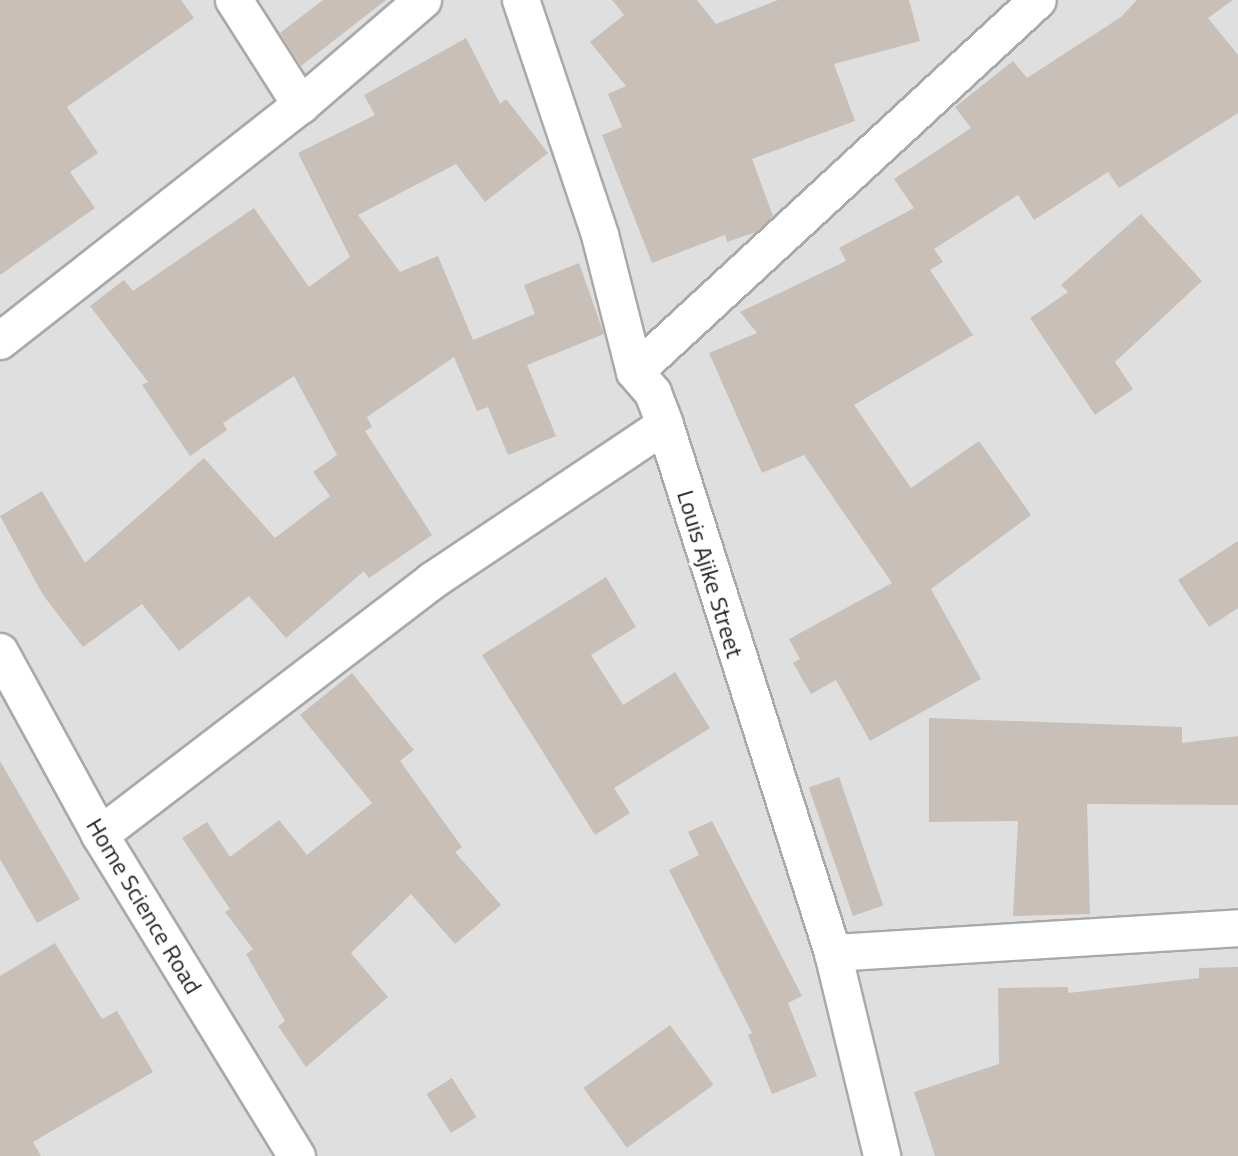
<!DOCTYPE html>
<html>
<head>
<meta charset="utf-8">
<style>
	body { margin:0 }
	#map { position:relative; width:1238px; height:1156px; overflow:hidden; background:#f2efe9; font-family:"Titillium Web",sans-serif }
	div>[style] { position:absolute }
	.residential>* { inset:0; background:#e0dfdf; transform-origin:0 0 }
	.building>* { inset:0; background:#c7bfb8; transform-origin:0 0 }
	.roads { filter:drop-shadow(2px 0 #a9a9a9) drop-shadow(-2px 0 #a9a9a9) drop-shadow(0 2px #a9a9a9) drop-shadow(0 -2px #a9a9a9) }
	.minor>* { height:36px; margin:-18px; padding:0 18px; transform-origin:18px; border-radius:18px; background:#fff }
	span { translate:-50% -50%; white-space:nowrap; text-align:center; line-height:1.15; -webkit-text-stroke:7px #fff; paint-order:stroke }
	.street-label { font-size:24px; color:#222 }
</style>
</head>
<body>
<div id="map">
	<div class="residential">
		<i style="left:0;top:0;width:1238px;height:1156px"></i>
	</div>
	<div class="building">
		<i style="clip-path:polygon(0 0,181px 0,194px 18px,67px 107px,98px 153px,70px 172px,95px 208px,0 275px)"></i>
		<i style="clip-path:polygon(323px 0,386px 0,301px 66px,280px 33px)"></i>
		<i style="clip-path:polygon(612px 0,697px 0,716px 24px,778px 0,909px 0,920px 41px,834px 64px,855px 121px,752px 159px,773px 216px,756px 232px,727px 242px,725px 235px,652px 263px,602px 135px,622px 127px,608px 94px,626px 86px,590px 42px,624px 15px)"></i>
		<i style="clip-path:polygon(1137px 0,1233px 0,1208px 18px,1238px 55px,1238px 113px,1119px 188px,1108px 172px,1034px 220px,1018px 195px,934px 249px,943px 262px,930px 270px,973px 335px,854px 405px,911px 488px,979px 441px,1031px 515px,931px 589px,981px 679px,870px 741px,836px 680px,811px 694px,793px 663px,800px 659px,789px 639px,892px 583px,804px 455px,762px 473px,709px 353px,757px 333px,740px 312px,846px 261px,839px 248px,914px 208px,894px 179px,971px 128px,955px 107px,1013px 61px,1027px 78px,1121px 17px)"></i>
		<i style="clip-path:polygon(466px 38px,500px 104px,506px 99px,548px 153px,485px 202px,456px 164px,358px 215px,400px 272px,438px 256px,473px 340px,535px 314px,524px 285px,579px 263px,604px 334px,527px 365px,556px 436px,508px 455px,488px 407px,477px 411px,454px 357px,367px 417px,372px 427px,365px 431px,432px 535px,369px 578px,364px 571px,286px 638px,249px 596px,179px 651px,142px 604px,83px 647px,43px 595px,0 516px,42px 491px,85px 563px,204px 458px,275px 538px,330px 496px,313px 472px,337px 455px,294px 376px,223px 423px,227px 430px,190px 456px,142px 385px,148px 382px,90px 306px,124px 280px,133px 291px,254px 208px,309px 287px,350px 257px,298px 153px,375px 115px,364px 95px)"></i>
		<i style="clip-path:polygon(1141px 214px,1202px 281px,1115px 362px,1133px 389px,1095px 415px,1030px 318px,1068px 292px,1061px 285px)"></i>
		<i style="clip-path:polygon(1238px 541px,1238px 608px,1209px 627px,1178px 580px)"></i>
		<i style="clip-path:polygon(606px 577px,636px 627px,591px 655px,623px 705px,675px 672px,710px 728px,614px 788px,630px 813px,595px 835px,482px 655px)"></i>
		<i style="clip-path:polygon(352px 673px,414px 750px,400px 761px,462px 847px,455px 852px,501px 905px,455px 944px,411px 894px,351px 953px,388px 997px,306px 1067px,278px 1026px,285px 1021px,246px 954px,253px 949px,225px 912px,230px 909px,182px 838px,207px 822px,230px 857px,279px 820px,307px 855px,372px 803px,300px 715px)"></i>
		<i style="clip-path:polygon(929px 718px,1182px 727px,1182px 743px,1238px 736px,1238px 805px,1087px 804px,1090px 914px,1013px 916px,1018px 821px,929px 822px)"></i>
		<i style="clip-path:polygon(0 761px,80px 899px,37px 923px,0 859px)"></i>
		<i style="left:839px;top:777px;width:136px;height:32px;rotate:71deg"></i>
		<i style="clip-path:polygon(712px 821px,802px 996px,788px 1003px,817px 1076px,772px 1094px,748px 1035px,752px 1033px,669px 870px,699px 855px,688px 832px)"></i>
		<i style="clip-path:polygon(55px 943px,102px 1019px,117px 1011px,153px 1072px,33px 1142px,41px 1156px,0 1156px,0 976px)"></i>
		<i style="clip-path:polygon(1238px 967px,1238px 1156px,935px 1156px,914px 1092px,999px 1064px,998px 988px,1068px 987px,1068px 993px,1199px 978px,1199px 968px)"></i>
		<i style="left:670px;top:1025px;width:74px;height:107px;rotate:54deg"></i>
		<i style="left:452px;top:1078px;width:46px;height:30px;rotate:58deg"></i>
	</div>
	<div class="roads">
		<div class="minor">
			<i style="left:234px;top:0;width:125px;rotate:57.5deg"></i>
			<i style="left:521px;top:0;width:248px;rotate:71.4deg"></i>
			<i style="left:600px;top:235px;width:141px;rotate:75.7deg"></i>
			<i style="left:635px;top:372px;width:28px;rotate:49deg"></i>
			<i style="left:653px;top:393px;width:34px;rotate:69deg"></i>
			<i style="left:665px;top:425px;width:554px;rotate:72.35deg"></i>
			<i style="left:833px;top:953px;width:209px;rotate:76.4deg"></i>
			<i style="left:0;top:341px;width:382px;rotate:-38.1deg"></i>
			<i style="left:301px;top:105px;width:161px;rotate:-40.7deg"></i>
			<i style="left:635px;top:372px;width:548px;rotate:-42.71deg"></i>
			<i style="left:0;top:652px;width:209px;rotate:61.3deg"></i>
			<i style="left:100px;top:835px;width:377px;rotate:58.5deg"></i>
			<i style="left:100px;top:835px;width:418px;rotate:-37.4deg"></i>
			<i style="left:432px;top:581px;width:280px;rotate:-33.8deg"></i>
			<i style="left:833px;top:953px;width:406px;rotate:-3.5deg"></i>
		</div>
	</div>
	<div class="street-label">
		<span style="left:710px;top:574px;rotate:73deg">Louis Ajike Street</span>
		<span style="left:144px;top:906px;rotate:59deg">Home Science Road</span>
	</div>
</div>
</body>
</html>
